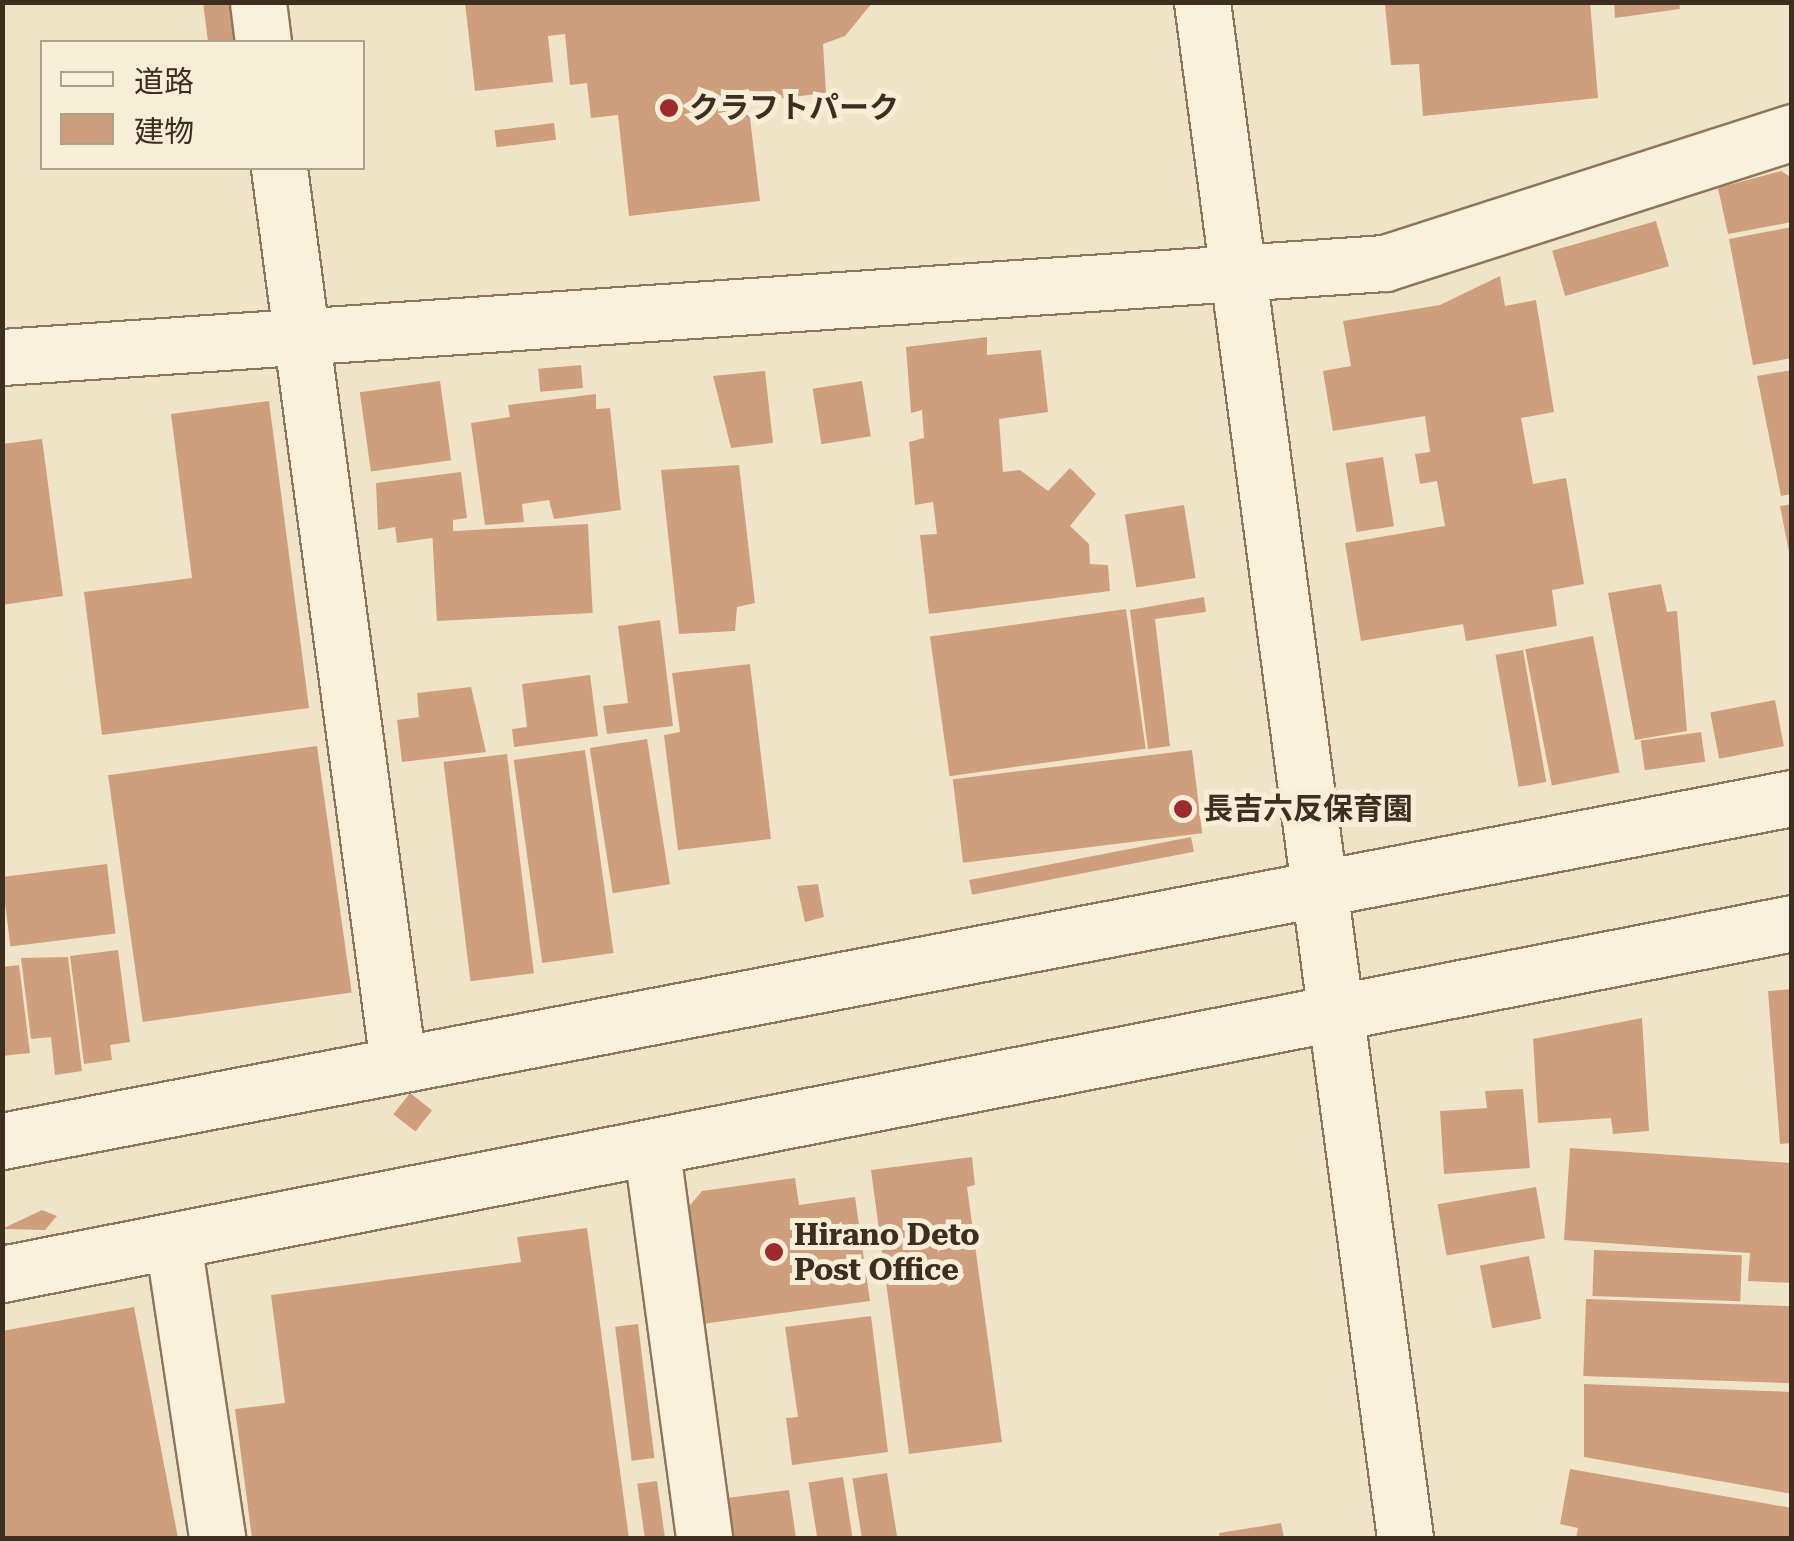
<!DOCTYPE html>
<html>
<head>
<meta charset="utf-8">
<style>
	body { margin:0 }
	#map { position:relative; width:1794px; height:1541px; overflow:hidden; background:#f0e4c8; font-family:"Roboto Serif","Noto Sans JP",serif }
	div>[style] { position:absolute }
	.building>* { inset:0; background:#cf9f7d; transform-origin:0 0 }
	.roads { filter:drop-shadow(2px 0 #8d765c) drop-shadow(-2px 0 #8d765c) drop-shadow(0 2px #8d765c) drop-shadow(0 -2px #8d765c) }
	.minor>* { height:55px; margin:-27.5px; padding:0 27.5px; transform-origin:27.5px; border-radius:27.5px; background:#faf1dc }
	.dots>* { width:28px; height:28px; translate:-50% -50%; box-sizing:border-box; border:5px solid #f7eed8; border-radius:50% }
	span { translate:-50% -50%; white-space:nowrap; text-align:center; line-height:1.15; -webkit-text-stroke:10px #f7eed8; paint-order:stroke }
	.poi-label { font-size:30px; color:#3d2e20; font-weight:700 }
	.left { translate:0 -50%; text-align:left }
	.frame { position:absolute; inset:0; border:5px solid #3d2e20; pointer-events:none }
	.legend { position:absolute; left:40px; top:40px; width:325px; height:130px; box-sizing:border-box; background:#f7eed8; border:2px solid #ada18e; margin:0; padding:12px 18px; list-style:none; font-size:30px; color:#3d2e20 }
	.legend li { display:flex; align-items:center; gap:20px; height:50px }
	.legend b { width:50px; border:2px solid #ada18e }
</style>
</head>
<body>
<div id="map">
	<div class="building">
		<i style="clip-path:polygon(203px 2px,233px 2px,237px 42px,208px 42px)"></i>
		<i style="clip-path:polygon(465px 2px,873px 2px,845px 36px,823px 44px,826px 93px,748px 102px,760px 201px,629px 216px,618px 115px,591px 118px,587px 83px,570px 85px,565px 34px,548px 36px,553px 82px,475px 91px)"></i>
		<i style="clip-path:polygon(1409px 2px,1590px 2px,1598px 98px,1423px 116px,1419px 64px,1391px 65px,1385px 5px)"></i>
		<i style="clip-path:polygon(1614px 2px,1679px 2px,1680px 9px,1615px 18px)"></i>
		<i style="left:554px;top:123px;width:17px;height:60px;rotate:83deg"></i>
		<i style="clip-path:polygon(1781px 171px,1792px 178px,1792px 222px,1728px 234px,1718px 188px)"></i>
		<i style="left:1656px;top:221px;width:47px;height:108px;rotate:74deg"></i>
		<i style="clip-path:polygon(1792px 227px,1792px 358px,1753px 365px,1729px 239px)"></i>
		<i style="clip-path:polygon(1500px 276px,1505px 306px,1536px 300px,1554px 412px,1521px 418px,1533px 484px,1566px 478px,1584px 584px,1552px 590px,1557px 626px,1466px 641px,1463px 624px,1361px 641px,1345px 543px,1445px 526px,1437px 481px,1420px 484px,1415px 454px,1430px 452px,1425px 416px,1333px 431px,1323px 371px,1351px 366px,1343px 321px,1440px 305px)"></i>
		<i style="clip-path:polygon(987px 337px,987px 355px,1041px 350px,1048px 412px,999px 419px,1003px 472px,1020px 470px,1048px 491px,1070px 468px,1096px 494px,1070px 526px,1089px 544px,1090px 564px,1108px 565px,1110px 591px,929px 614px,920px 535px,937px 534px,933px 502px,915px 505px,909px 442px,924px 438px,922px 410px,911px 413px,906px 347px)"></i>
		<i style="left:581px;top:365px;width:23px;height:43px;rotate:85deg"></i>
		<i style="clip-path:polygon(1792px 370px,1792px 494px,1781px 496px,1757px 376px)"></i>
		<i style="clip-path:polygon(765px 371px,773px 443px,731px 448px,713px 376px)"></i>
		<i style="left:440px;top:381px;width:80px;height:81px;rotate:82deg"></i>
		<i style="left:862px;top:381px;width:56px;height:50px;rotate:81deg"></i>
		<i style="clip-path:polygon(596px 394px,596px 409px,610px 408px,621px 510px,554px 519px,549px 500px,522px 504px,524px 522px,485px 525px,471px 423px,510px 417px,508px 405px)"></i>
		<i style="clip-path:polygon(269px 401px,309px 708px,102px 735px,84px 592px,192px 578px,171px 414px)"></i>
		<i style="clip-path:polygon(42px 439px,63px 596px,2px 605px,2px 444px)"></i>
		<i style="left:1383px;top:457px;width:70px;height:38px;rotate:81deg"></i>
		<i style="clip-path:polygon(739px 465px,755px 603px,737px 607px,735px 631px,679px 634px,661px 470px)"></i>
		<i style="clip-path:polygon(461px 472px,467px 518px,453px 520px,453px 535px,397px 543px,395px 527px,378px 530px,376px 483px)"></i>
		<i style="clip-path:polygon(1792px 504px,1792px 557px,1790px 557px,1780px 506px)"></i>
		<i style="left:1184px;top:505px;width:74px;height:60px;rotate:81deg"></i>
		<i style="left:588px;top:524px;width:89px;height:156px;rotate:87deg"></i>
		<i style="clip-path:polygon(1661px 584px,1667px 612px,1677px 611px,1687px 731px,1635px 740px,1608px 593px)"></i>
		<i style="clip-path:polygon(1204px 597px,1206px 612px,1155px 619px,1170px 746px,1148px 749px,1130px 610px)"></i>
		<i style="left:1126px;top:609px;width:141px;height:198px;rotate:82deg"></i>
		<i style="clip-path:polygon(660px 620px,673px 726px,607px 734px,603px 706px,628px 703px,618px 626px)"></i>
		<i style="left:1593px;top:636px;width:139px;height:69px;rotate:79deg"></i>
		<i style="left:1523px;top:650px;width:134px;height:28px;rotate:80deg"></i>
		<i style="clip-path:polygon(750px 664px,771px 839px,678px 850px,664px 735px,680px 732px,672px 673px)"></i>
		<i style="clip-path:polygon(590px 675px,598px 736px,514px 747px,512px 729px,527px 727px,522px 684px)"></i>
		<i style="clip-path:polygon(471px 687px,486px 752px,402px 762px,397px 720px,419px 717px,417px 693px)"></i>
		<i style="left:1775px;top:700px;width:47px;height:66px;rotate:79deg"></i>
		<i style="left:1701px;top:732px;width:30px;height:61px;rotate:82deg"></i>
		<i style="left:647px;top:739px;width:147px;height:58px;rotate:81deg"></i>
		<i style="left:317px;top:746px;width:249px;height:211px;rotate:82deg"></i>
		<i style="left:585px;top:750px;width:205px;height:72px;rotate:82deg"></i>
		<i style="left:1192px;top:750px;width:84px;height:241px;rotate:83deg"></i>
		<i style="left:507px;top:754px;width:221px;height:64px;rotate:83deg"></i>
		<i style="left:1191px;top:837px;width:15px;height:226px;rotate:79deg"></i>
		<i style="left:107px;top:864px;width:70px;height:106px;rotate:83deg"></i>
		<i style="clip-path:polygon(818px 884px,824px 917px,805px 922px,797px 886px)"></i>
		<i style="clip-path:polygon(118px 950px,130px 1042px,110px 1045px,112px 1060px,84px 1064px,70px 956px)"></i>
		<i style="clip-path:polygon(68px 957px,82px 1071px,55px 1075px,51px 1037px,31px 1039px,21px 958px)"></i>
		<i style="clip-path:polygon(19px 965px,30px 1053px,2px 1056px,2px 967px)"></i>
		<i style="clip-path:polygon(1792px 989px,1792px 1143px,1780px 1144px,1768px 991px)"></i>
		<i style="clip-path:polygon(1642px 1018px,1649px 1131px,1613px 1134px,1611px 1118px,1538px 1123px,1533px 1039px)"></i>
		<i style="clip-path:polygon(1523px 1089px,1530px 1168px,1444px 1174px,1440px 1111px,1487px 1108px,1485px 1091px)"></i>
		<i style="left:410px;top:1093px;width:28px;height:27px;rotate:38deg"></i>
		<i style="clip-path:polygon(1570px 1148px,1792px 1163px,1792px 1283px,1748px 1281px,1750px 1253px,1564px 1240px)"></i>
		<i style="clip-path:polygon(972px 1157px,975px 1185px,967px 1187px,1002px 1442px,909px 1454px,871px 1170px)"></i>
		<i style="clip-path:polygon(795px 1178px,799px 1205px,855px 1197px,870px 1301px,702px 1324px,686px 1210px,702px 1191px)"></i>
		<i style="left:1536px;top:1187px;width:52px;height:100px;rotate:80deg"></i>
		<i style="clip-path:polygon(42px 1210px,57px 1216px,45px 1230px,2px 1229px)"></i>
		<i style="clip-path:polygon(587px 1228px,629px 1538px,252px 1538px,235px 1409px,285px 1403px,271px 1295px,521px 1262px,517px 1237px)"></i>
		<i style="left:1594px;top:1250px;width:148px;height:46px;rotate:2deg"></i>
		<i style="left:1529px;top:1256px;width:64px;height:50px;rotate:79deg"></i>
		<i style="left:1586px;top:1299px;width:206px;height:77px;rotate:2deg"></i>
		<i style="clip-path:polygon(134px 1307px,178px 1538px,2px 1538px,2px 1331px)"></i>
		<i style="clip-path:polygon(871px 1316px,888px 1452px,792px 1465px,786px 1418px,798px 1417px,785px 1327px)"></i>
		<i style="left:638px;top:1324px;width:135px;height:23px;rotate:83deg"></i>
		<i style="clip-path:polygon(1584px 1384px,1792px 1392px,1792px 1494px,1584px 1457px)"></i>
		<i style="clip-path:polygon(1570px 1469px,1792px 1508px,1792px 1538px,1576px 1538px,1578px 1528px,1560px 1524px)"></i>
		<i style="left:887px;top:1473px;width:66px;height:35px;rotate:81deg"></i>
		<i style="left:843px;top:1477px;width:62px;height:35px;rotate:81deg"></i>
		<i style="left:657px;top:1481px;width:58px;height:20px;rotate:82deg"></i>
		<i style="clip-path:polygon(789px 1490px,796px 1538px,733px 1538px,727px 1498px)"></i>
		<i style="clip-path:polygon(1281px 1523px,1284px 1538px,1220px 1538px,1219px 1533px)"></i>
	</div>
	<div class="roads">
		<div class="minor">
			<i style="left:258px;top:2px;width:40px;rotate:82.9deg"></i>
			<i style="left:1202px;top:2px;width:1549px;rotate:82.47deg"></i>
			<i style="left:279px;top:168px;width:904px;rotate:82.43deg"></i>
			<i style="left:2px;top:357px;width:1386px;rotate:-3.89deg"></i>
			<i style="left:1385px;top:263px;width:428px;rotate:-17.8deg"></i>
			<i style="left:2px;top:1141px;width:1823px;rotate:-10.85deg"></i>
			<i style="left:652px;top:1152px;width:389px;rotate:82.3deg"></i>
			<i style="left:173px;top:1242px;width:299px;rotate:81.5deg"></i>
			<i style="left:2px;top:1274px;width:1824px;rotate:-11.09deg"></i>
		</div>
	</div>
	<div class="dots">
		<i style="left:669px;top:108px;background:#9e2a2b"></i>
		<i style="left:1183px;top:809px;background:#9e2a2b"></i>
		<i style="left:774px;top:1252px;background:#9e2a2b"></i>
	</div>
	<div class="poi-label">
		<span class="left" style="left:689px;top:108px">クラフトパーク</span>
		<span class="left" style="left:1203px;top:809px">長吉六反保育園</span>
		<span class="left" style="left:794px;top:1252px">Hirano Deto<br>Post Office</span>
	</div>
	<div class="frame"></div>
	<ul class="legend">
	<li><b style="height:12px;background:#faf1dc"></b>道路</li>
	<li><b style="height:28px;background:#cf9f7d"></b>建物</li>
	</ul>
</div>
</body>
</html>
